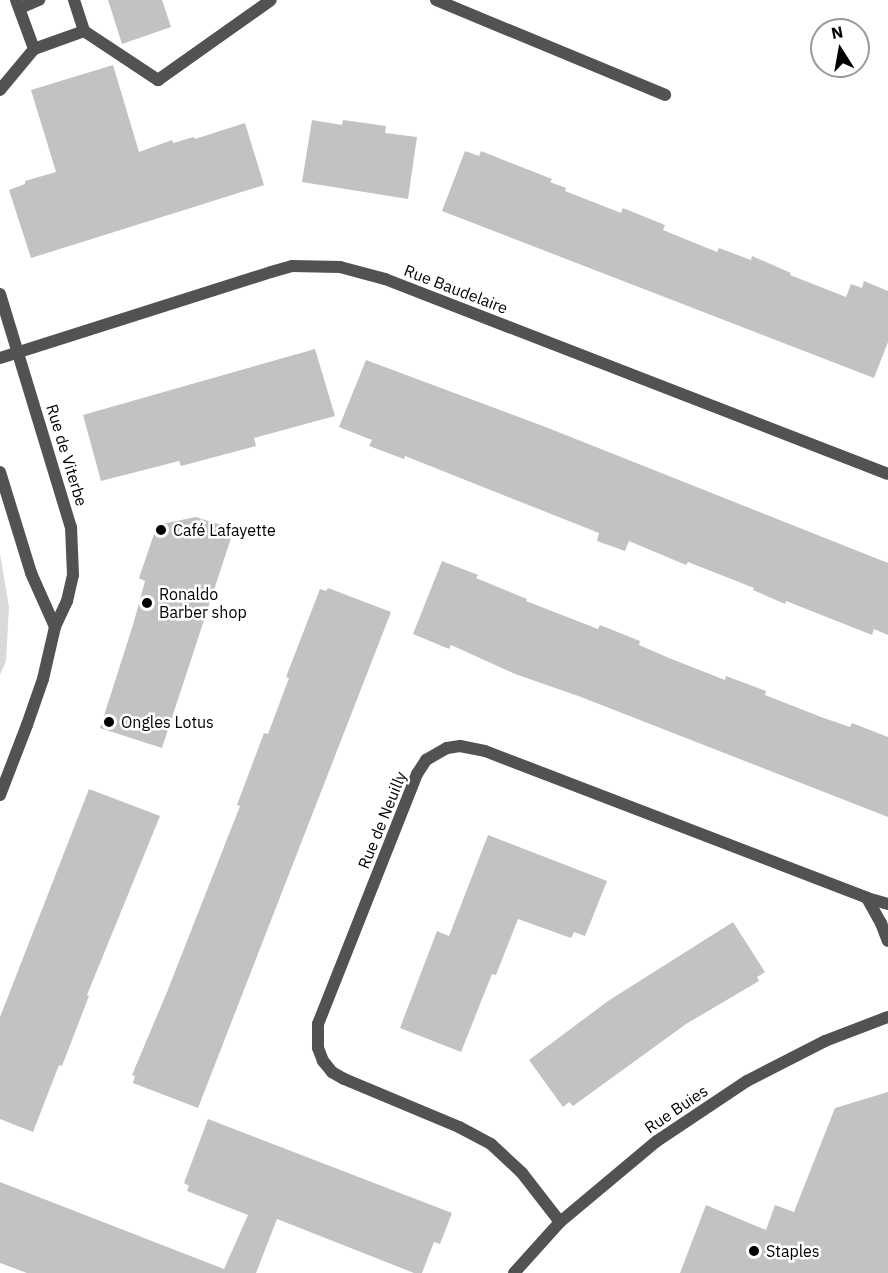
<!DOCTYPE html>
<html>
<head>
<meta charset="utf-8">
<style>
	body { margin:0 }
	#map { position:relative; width:888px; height:1273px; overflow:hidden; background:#fff; font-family:"IBM Plex Sans",sans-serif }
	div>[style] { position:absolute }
	.green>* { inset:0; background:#d9d9d9 }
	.building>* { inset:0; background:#c2c2c2 }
	.service>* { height:12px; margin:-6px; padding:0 6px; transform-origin:6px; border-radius:6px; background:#525252 }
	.minor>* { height:12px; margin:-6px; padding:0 6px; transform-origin:6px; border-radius:6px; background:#525252 }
	.dots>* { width:16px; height:16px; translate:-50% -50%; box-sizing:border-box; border:3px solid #fff; border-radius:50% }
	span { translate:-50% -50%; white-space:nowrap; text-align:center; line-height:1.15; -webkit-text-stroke:5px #fff; paint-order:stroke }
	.street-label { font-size:16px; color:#000 }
	.poi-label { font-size:16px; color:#000 }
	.left { translate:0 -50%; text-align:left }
	.north { position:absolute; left:810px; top:18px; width:60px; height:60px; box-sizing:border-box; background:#fff; border:2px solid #999; border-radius:50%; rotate:349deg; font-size:16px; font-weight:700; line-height:24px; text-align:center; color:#000 }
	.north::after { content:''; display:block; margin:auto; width:21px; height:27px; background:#000; clip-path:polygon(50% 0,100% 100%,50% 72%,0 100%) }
</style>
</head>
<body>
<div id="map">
	<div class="green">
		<i style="clip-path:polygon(0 554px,9px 607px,6px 661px,0 675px)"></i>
	</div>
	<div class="building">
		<i style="clip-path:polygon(108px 0,162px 0,171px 27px,122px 44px)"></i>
		<i style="clip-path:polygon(113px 65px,139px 152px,172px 140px,173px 143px,194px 137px,195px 139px,245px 123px,264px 185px,31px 258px,9px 190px,25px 184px,25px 181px,56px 172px,31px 90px)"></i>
		<i style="clip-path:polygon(312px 120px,342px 125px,343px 120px,386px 126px,385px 133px,417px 137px,408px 199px,302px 182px)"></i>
		<i style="clip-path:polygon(465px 151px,479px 156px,481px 151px,552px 179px,550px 182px,566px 188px,565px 191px,621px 213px,623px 208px,665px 225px,663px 230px,717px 252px,719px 248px,751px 260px,752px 256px,791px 273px,790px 275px,846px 297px,851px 284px,862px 288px,864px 281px,888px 291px,888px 342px,874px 378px,442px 211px)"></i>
		<i style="clip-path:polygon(315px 349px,335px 416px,254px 438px,256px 446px,181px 466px,179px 461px,101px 481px,83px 415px)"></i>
		<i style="clip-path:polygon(366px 360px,543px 426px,888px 563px,888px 635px,874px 629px,872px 635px,786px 601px,785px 604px,753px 590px,754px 588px,688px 562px,686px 565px,629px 541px,625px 551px,597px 541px,599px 533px,405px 456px,404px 459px,369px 446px,372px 440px,339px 427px)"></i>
		<i style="clip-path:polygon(196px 517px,234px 529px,162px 748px,100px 728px,133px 625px,145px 581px,139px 578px,157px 525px)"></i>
		<i style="clip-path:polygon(442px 561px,478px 575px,476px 578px,527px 599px,526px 601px,598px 629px,600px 625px,640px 641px,639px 645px,669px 658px,725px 680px,726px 676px,766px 691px,765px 695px,821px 717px,850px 727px,852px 723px,888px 737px,888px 817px,581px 697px,515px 674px,451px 645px,449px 649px,413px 634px)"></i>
		<i style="clip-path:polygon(328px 588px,391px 612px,198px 1108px,133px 1083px,135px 1076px,132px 1075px,167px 992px,240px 806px,237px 805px,264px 733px,268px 734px,289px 678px,286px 677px,320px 589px,326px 591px)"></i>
		<i style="clip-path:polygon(89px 789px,160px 816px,87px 995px,89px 996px,62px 1066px,59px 1065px,33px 1132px,0 1119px,0 1017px)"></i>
		<i style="clip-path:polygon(488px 835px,607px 881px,585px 936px,574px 932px,571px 938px,518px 919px,496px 975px,492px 974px,461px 1052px,400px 1028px,437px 931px,449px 936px)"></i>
		<i style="clip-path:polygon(733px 922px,765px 972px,757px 977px,759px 981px,686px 1024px,573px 1106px,569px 1102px,563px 1107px,529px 1060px,608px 1001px)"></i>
		<i style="clip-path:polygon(888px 1092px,888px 1273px,680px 1273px,706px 1205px,766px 1230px,775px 1205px,794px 1212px,835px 1108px)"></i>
		<i style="clip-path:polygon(208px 1119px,452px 1213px,440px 1244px,434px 1242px,422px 1273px,414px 1273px,277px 1219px,256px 1273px,27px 1273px,0 1263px,0 1182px,224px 1269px,248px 1215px,187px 1191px,189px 1186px,184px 1183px)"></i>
	</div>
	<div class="service">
		<i style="left:16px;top:0;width:52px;rotate:69.8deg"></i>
		<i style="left:74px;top:0;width:33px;rotate:72deg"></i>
		<i style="left:436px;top:0;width:248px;rotate:22.5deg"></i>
		<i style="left:20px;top:8px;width:21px;rotate:-23deg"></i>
		<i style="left:0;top:90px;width:53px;rotate:-50.3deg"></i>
		<i style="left:34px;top:49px;width:53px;rotate:-19.8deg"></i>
		<i style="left:84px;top:31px;width:89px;rotate:33.5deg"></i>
		<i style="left:158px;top:80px;width:138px;rotate:-35.3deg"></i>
	</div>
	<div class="minor">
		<i style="left:0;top:294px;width:244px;rotate:73.1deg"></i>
		<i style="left:71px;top:527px;width:48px;rotate:87.6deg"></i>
		<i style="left:73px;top:575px;width:27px;rotate:103deg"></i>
		<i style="left:67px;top:601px;width:29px;rotate:115deg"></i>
		<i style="left:55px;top:627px;width:53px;rotate:103deg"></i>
		<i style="left:43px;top:679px;width:49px;rotate:109.2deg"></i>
		<i style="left:27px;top:725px;width:75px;rotate:111.1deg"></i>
		<i style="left:0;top:358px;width:284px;rotate:-17.6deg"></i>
		<i style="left:271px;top:272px;width:22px;rotate:-16deg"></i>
		<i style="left:292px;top:266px;width:48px;rotate:1.2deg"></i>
		<i style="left:340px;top:267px;width:47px;rotate:14.9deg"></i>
		<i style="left:385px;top:279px;width:539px;rotate:21.19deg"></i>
		<i style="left:0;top:472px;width:106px;rotate:72.9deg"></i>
		<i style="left:31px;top:573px;width:59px;rotate:66deg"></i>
		<i style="left:867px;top:898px;width:29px;rotate:61deg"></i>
		<i style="left:881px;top:923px;width:19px;rotate:69deg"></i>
		<i style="left:560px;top:1222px;width:62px;rotate:-127.8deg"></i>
		<i style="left:522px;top:1173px;width:42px;rotate:-136.9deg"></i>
		<i style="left:491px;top:1144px;width:36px;rotate:-152deg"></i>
		<i style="left:459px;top:1127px;width:125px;rotate:-157.3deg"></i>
		<i style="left:344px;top:1079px;width:14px;rotate:-150deg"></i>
		<i style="left:332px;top:1072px;width:14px;rotate:-129deg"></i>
		<i style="left:323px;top:1061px;width:14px;rotate:-111deg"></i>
		<i style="left:318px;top:1048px;width:24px;rotate:-90deg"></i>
		<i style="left:318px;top:1024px;width:269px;rotate:-68.4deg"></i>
		<i style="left:417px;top:774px;width:17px;rotate:-57deg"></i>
		<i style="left:426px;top:760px;width:24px;rotate:-30deg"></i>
		<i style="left:447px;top:748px;width:13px;rotate:-9deg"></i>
		<i style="left:460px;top:746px;width:25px;rotate:11deg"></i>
		<i style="left:485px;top:751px;width:409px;rotate:21deg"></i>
		<i style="left:867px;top:898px;width:22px;rotate:16deg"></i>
		<i style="left:514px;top:1273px;width:69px;rotate:-48deg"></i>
		<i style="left:560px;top:1222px;width:126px;rotate:-39.9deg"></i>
		<i style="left:657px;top:1141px;width:108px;rotate:-33.7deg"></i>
		<i style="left:747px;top:1081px;width:88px;rotate:-27.1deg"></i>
		<i style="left:825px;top:1041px;width:67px;rotate:-20.9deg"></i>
	</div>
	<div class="dots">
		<i style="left:161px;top:530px;background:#000"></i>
		<i style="left:147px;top:603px;background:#000"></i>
		<i style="left:109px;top:722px;background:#000"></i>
		<i style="left:754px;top:1251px;background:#000"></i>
	</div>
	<div class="street-label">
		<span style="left:456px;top:289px;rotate:21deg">Rue Baudelaire</span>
		<span style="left:67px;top:455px;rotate:73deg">Rue de Viterbe</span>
		<span style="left:382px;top:820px;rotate:-68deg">Rue de Neuilly</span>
		<span style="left:676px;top:1109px;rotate:-34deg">Rue Buies</span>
	</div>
	<div class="poi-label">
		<span class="left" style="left:173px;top:530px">Café Lafayette</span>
		<span class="left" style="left:159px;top:603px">Ronaldo<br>Barber shop</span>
		<span class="left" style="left:121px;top:722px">Ongles Lotus</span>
		<span class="left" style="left:766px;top:1251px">Staples</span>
	</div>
	<div class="north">N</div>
</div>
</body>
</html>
